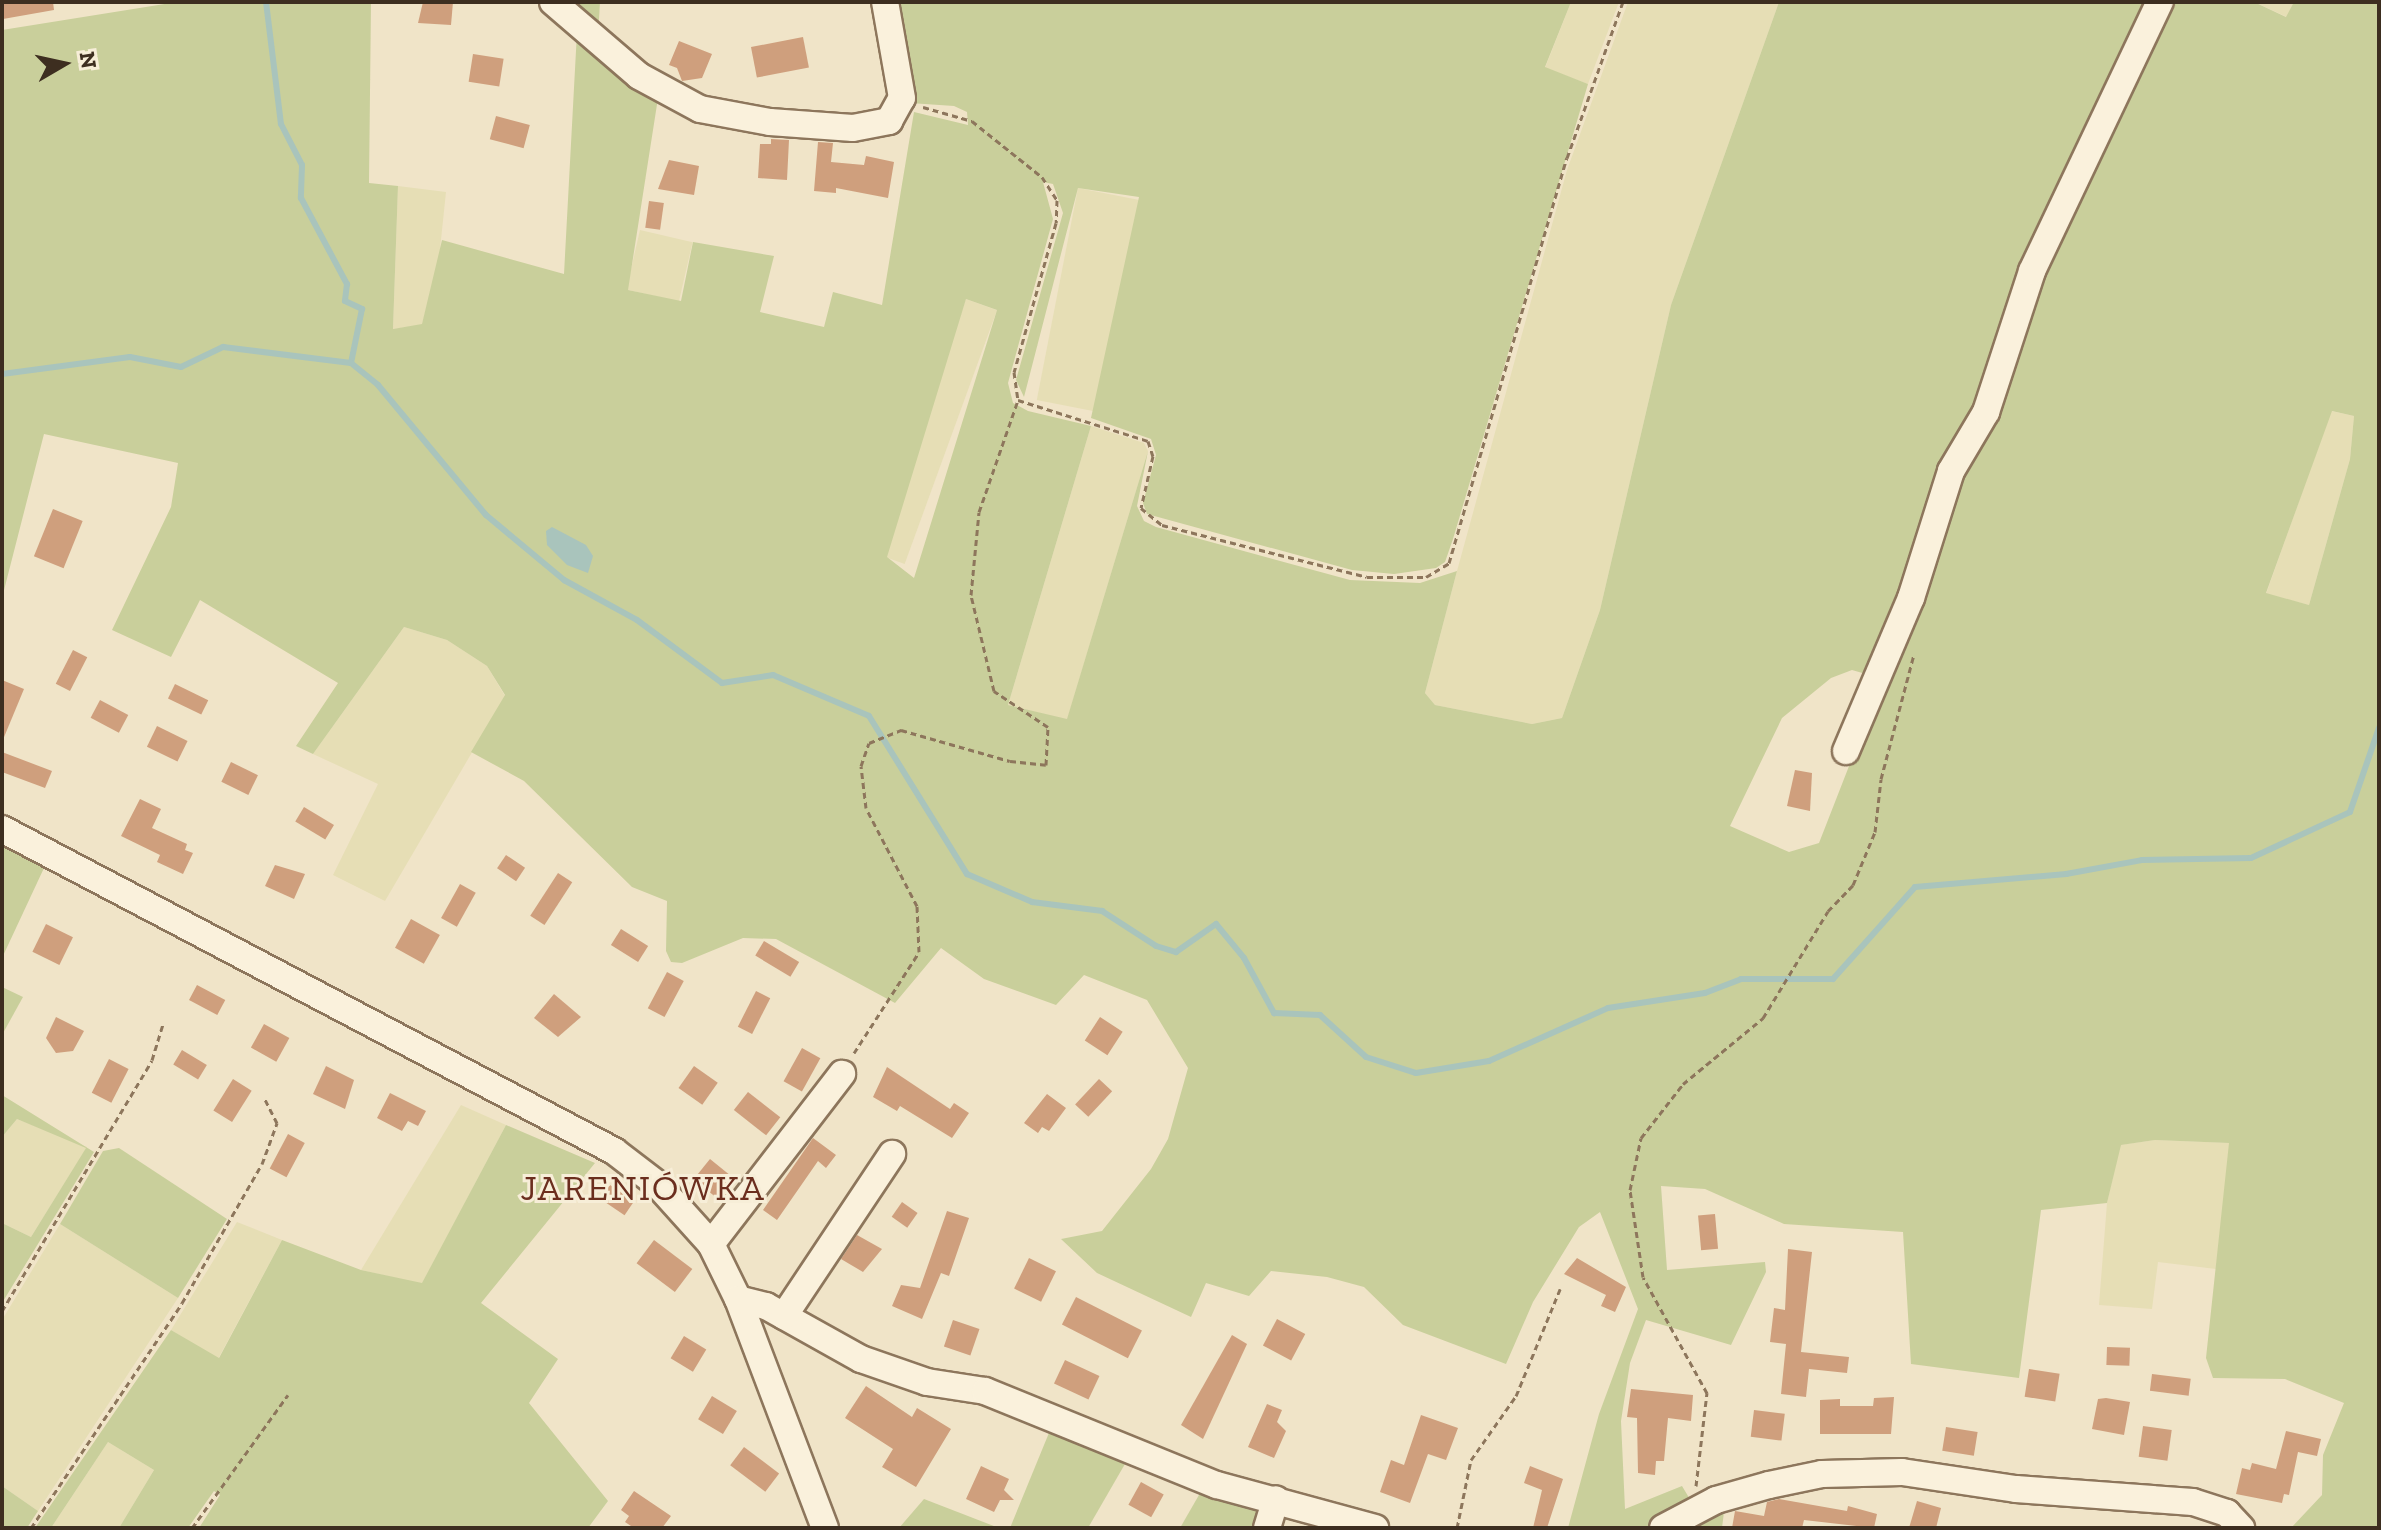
<!DOCTYPE html>
<html>
<head>
<meta charset="utf-8">
<style>
	body { margin:0 }
	#map { position:relative; width:2381px; height:1530px; overflow:hidden; background:#f0e4c8; font-family:"Zilla Slab",serif }
	div>[style] { position:absolute }
	.farmland>* { inset:0; background:#e6deb5; transform-origin:0 0 }
	.green>* { inset:0; background:#c9cf9b }
	.water>* { inset:0; background:#a9c4bc }
	.stream>* { height:6px; margin:-3px; padding:0 3px; transform-origin:3px; border-radius:3px; background:#a9c4bc }
	.building>* { inset:0; background:#cf9f7d; transform-origin:0 0 }
	.path>* { height:3px; margin-top:-1.5px; transform-origin:0; background:repeating-linear-gradient(90deg,#8d765c 0 6px,transparent 0 10px) }
	.roads { filter:drop-shadow(2px 0 #8d765c) drop-shadow(-2px 0 #8d765c) drop-shadow(0 2px #8d765c) drop-shadow(0 -2px #8d765c) }
	.minor>* { height:26px; margin:-13px; padding:0 13px; transform-origin:13px; border-radius:13px; background:#faf1dc }
	span { translate:-50% -50%; white-space:nowrap; text-align:center; line-height:1.15; -webkit-text-stroke:6px #f7eed8; paint-order:stroke }
	.quarter-label { font-size:36px; color:#6b2e1e; letter-spacing:2px }
	.frame { position:absolute; inset:0; border:4px solid #3d2e20; pointer-events:none }
	.north { position:absolute; left:24px; top:24px; width:80px; height:80px; -webkit-text-stroke:6px #f7eed8; paint-order:stroke; rotate:81deg; font-size:22px; font-weight:700; line-height:32px; text-align:center; color:#3d2e20 }
	.north::after { content:''; display:block; margin:auto; width:28px; height:36px; background:#3d2e20; clip-path:polygon(50% 0,100% 100%,50% 72%,0 100%) }
</style>
</head>
<body>
<div id="map">
	<div class="farmland">
		<i style="clip-path:polygon(1571px 2px,1619px 2px,1588px 84px,1545px 68px)"></i>
		<i style="clip-path:polygon(1628px 2px,1779px 2px,1671px 305px,1600px 610px,1562px 718px,1532px 724px,1435px 705px,1425px 693px,1457px 571px,1567px 170px)"></i>
		<i style="clip-path:polygon(2254px 2px,2294px 2px,2287px 17px)"></i>
		<i style="clip-path:polygon(398px 186px,446px 192px,439px 259px,422px 325px,393px 329px)"></i>
		<i style="left:1078px;top:188px;width:65px;height:216px;rotate:11deg"></i>
		<i style="left:640px;top:230px;width:54px;height:61px;rotate:13deg"></i>
		<i style="left:966px;top:299px;width:33px;height:270px;rotate:20deg"></i>
		<i style="clip-path:polygon(2331px 411px,2354px 416px,2350px 459px,2309px 605px,2266px 594px)"></i>
		<i style="clip-path:polygon(1091px 426px,1144px 443px,1148px 451px,1067px 720px,1008px 705px)"></i>
		<i style="clip-path:polygon(404px 627px,447px 640px,487px 666px,505px 696px,385px 901px,333px 875px,378px 784px,313px 754px)"></i>
		<i style="clip-path:polygon(461px 1105px,506px 1125px,422px 1284px,361px 1270px)"></i>
		<i style="clip-path:polygon(17px 1119px,87px 1147px,31px 1237px,2px 1223px,2px 1137px)"></i>
		<i style="clip-path:polygon(2155px 1140px,2230px 1143px,2216px 1269px,2158px 1262px,2152px 1309px,2099px 1305px,2107px 1203px,2120px 1145px)"></i>
		<i style="clip-path:polygon(237px 1222px,282px 1240px,218px 1359px,171px 1330px)"></i>
		<i style="clip-path:polygon(60px 1224px,178px 1298px,38px 1511px,2px 1486px,2px 1320px)"></i>
		<i style="clip-path:polygon(108px 1442px,154px 1470px,119px 1528px,51px 1528px)"></i>
	</div>
	<div class="green">
		<i style="clip-path:polygon(evenodd,177px 2px,371px 2px,369px 183px,398px 186px,393px 329px,422px 324px,442px 240px,564px 274px,577px 32px,658px 98px,628px 290px,681px 301px,693px 242px,774px 256px,760px 312px,824px 327px,833px 292px,882px 305px,914px 112px,968px 125px,967px 112px,954px 106px,910px 103px,892px 2px,1571px 2px,1545px 67px,1588px 84px,1453px 539px,1445px 562px,1436px 568px,1394px 574px,1352px 570px,1147px 514px,1143px 503px,1156px 455px,1151px 439px,1091px 418px,1139px 197px,1078px 188px,1024px 397px,1016px 380px,1063px 213px,1053px 184px,1043px 182px,1053px 219px,1008px 383px,1013px 403px,1028px 411px,1091px 426px,1008px 705px,1067px 719px,1148px 451px,1137px 506px,1144px 521px,1156px 527px,1350px 580px,1420px 583px,1457px 571px,1425px 693px,1435px 705px,1532px 724px,1562px 718px,1600px 610px,1671px 305px,1779px 2px,2254px 2px,2286px 17px,2294px 2px,2379px 2px,2379px 1528px,2291px 1528px,2322px 1495px,2323px 1455px,2344px 1403px,2285px 1379px,2213px 1378px,2206px 1358px,2229px 1143px,2155px 1140px,2121px 1145px,2107px 1203px,2041px 1210px,2019px 1378px,1911px 1364px,1903px 1232px,1784px 1224px,1705px 1189px,1661px 1186px,1667px 1270px,1765px 1262px,1766px 1272px,1731px 1345px,1646px 1320px,1630px 1363px,1621px 1421px,1625px 1509px,1682px 1486px,1694px 1506px,1649px 1528px,1568px 1528px,1599px 1414px,1638px 1309px,1600px 1212px,1579px 1227px,1533px 1302px,1506px 1364px,1403px 1325px,1364px 1287px,1327px 1277px,1271px 1271px,1249px 1296px,1206px 1283px,1191px 1317px,1097px 1273px,1061px 1239px,1102px 1231px,1151px 1169px,1168px 1139px,1188px 1068px,1147px 1000px,1084px 975px,1056px 1005px,984px 979px,941px 948px,895px 1003px,776px 939px,743px 938px,682px 963px,671px 962px,666px 951px,667px 901px,632px 887px,524px 781px,471px 752px,505px 695px,487px 666px,447px 640px,404px 627px,313px 754px,296px 746px,338px 683px,200px 600px,171px 657px,112px 630px,171px 507px,178px 463px,44px 434px,2px 598px,2px 30px,177px 2px,966px 299px,997px 310px,914px 578px,887px 557px,966px 299px,177px 2px,2332px 411px,2354px 416px,2350px 459px,2309px 605px,2266px 593px,2332px 411px,177px 2px,1852px 670px,1883px 679px,1819px 843px,1789px 852px,1730px 826px,1782px 718px,1831px 678px,1852px 670px)"></i>
		<i style="clip-path:polygon(565px 2px,600px 2px,598px 36px)"></i>
		<i style="clip-path:polygon(2px 842px,41px 861px,44px 868px,2px 958px)"></i>
		<i style="clip-path:polygon(2px 987px,23px 997px,2px 1035px)"></i>
		<i style="clip-path:polygon(2px 1095px,94px 1152px,2px 1303px,2px 1223px,31px 1237px,86px 1148px,17px 1119px,2px 1137px)"></i>
		<i style="clip-path:polygon(506px 1125px,595px 1163px,481px 1303px,558px 1359px,529px 1403px,608px 1501px,588px 1528px,199px 1528px,220px 1495px,214px 1491px,188px 1528px,119px 1528px,154px 1470px,108px 1442px,51px 1528px,35px 1528px,171px 1330px,219px 1358px,282px 1240px,361px 1270px,422px 1283px)"></i>
		<i style="clip-path:polygon(119px 1148px,227px 1219px,178px 1298px,60px 1224px,103px 1151px)"></i>
		<i style="clip-path:polygon(1051px 1428px,1129px 1457px,1088px 1528px,1010px 1528px)"></i>
		<i style="clip-path:polygon(2px 1486px,38px 1511px,27px 1528px,2px 1528px)"></i>
		<i style="clip-path:polygon(1203px 1488px,1264px 1509px,1263px 1528px,1180px 1528px)"></i>
		<i style="clip-path:polygon(924px 1499px,999px 1528px,899px 1528px)"></i>
		<i style="clip-path:polygon(1725px 1504px,1722px 1528px,1673px 1528px)"></i>
	</div>
	<div class="water">
		<i style="clip-path:polygon(552px 527px,586px 545px,593px 556px,588px 573px,567px 565px,547px 545px,546px 531px)"></i>
	</div>
	<div class="stream">
		<i style="left:266px;top:2px;width:123px;rotate:83deg"></i>
		<i style="left:281px;top:124px;width:46px;rotate:62.9deg"></i>
		<i style="left:302px;top:165px;width:33px;rotate:92deg"></i>
		<i style="left:301px;top:198px;width:98px;rotate:61.9deg"></i>
		<i style="left:347px;top:284px;width:17px;rotate:97deg"></i>
		<i style="left:345px;top:301px;width:19px;rotate:25deg"></i>
		<i style="left:362px;top:309px;width:55px;rotate:101.5deg"></i>
		<i style="left:2px;top:374px;width:129px;rotate:-7.6deg"></i>
		<i style="left:130px;top:357px;width:52px;rotate:11.1deg"></i>
		<i style="left:181px;top:367px;width:47px;rotate:-25.5deg"></i>
		<i style="left:223px;top:347px;width:129px;rotate:7.1deg"></i>
		<i style="left:351px;top:363px;width:35px;rotate:39deg"></i>
		<i style="left:378px;top:385px;width:169px;rotate:50.3deg"></i>
		<i style="left:486px;top:515px;width:102px;rotate:39.8deg"></i>
		<i style="left:564px;top:580px;width:83px;rotate:28.7deg"></i>
		<i style="left:637px;top:620px;width:106px;rotate:36.5deg"></i>
		<i style="left:722px;top:683px;width:52px;rotate:-8.9deg"></i>
		<i style="left:773px;top:675px;width:104px;rotate:23.1deg"></i>
		<i style="left:869px;top:716px;width:186px;rotate:58.2deg"></i>
		<i style="left:967px;top:874px;width:71px;rotate:23.3deg"></i>
		<i style="left:1032px;top:902px;width:71px;rotate:7.3deg"></i>
		<i style="left:1102px;top:911px;width:64px;rotate:32.9deg"></i>
		<i style="left:1156px;top:946px;width:21px;rotate:17deg"></i>
		<i style="left:1176px;top:952px;width:49px;rotate:-35deg"></i>
		<i style="left:1216px;top:924px;width:44px;rotate:50.5deg"></i>
		<i style="left:1244px;top:958px;width:63px;rotate:61.4deg"></i>
		<i style="left:1274px;top:1013px;width:46px;rotate:2.5deg"></i>
		<i style="left:1320px;top:1015px;width:62px;rotate:42.4deg"></i>
		<i style="left:1366px;top:1057px;width:52px;rotate:17.7deg"></i>
		<i style="left:1416px;top:1073px;width:74px;rotate:-9.3deg"></i>
		<i style="left:1489px;top:1061px;width:130px;rotate:-24deg"></i>
		<i style="left:1608px;top:1008px;width:98px;rotate:-8.8deg"></i>
		<i style="left:1705px;top:993px;width:39px;rotate:-21deg"></i>
		<i style="left:1741px;top:979px;width:92px"></i>
		<i style="left:1833px;top:979px;width:123px;rotate:-48.3deg"></i>
		<i style="left:1915px;top:887px;width:152px;rotate:-4.9deg"></i>
		<i style="left:2066px;top:874px;width:77px;rotate:-10.4deg"></i>
		<i style="left:2142px;top:860px;width:109px;rotate:-1.1deg"></i>
		<i style="left:2251px;top:858px;width:109px;rotate:-24.9deg"></i>
		<i style="left:2350px;top:812px;width:89px;rotate:-71deg"></i>
	</div>
	<div class="building">
		<i style="clip-path:polygon(2px 2px,53px 2px,54px 10px,3px 19px)"></i>
		<i style="clip-path:polygon(423px 2px,453px 2px,451px 25px,418px 23px)"></i>
		<i style="left:803px;top:37px;width:31px;height:53px;rotate:79deg"></i>
		<i style="clip-path:polygon(679px 41px,712px 54px,702px 78px,682px 81px,677px 68px,669px 65px)"></i>
		<i style="left:473px;top:54px;width:31px;height:28px;rotate:9deg"></i>
		<i style="left:496px;top:116px;width:35px;height:24px;rotate:15deg"></i>
		<i style="clip-path:polygon(771px 139px,789px 140px,787px 180px,758px 178px,760px 144px,771px 144px)"></i>
		<i style="clip-path:polygon(818px 142px,833px 143px,831px 162px,864px 165px,866px 156px,894px 162px,888px 198px,836px 188px,836px 193px,814px 191px)"></i>
		<i style="clip-path:polygon(669px 160px,699px 166px,694px 195px,658px 189px)"></i>
		<i style="left:649px;top:201px;width:15px;height:27px;rotate:8deg"></i>
		<i style="left:53px;top:509px;width:32px;height:51px;rotate:22deg"></i>
		<i style="left:73px;top:650px;width:16px;height:38px;rotate:27deg"></i>
		<i style="clip-path:polygon(2px 680px,24px 689px,2px 742px)"></i>
		<i style="left:175px;top:684px;width:37px;height:16px;rotate:26deg"></i>
		<i style="left:100px;top:700px;width:32px;height:20px;rotate:28deg"></i>
		<i style="left:157px;top:726px;width:34px;height:23px;rotate:26deg"></i>
		<i style="clip-path:polygon(2px 752px,52px 771px,45px 788px,2px 772px)"></i>
		<i style="left:231px;top:762px;width:30px;height:22px;rotate:26deg"></i>
		<i style="clip-path:polygon(1795px 770px,1812px 773px,1810px 811px,1787px 806px)"></i>
		<i style="clip-path:polygon(140px 799px,161px 809px,152px 828px,187px 844px,185px 850px,193px 853px,183px 874px,157px 862px,160px 855px,121px 836px)"></i>
		<i style="left:304px;top:807px;width:35px;height:17px;rotate:31deg"></i>
		<i style="left:506px;top:855px;width:23px;height:16px;rotate:34deg"></i>
		<i style="clip-path:polygon(275px 865px,305px 874px,294px 899px,265px 886px)"></i>
		<i style="left:558px;top:873px;width:17px;height:51px;rotate:33deg"></i>
		<i style="left:460px;top:884px;width:18px;height:39px;rotate:29deg"></i>
		<i style="left:411px;top:919px;width:33px;height:33px;rotate:29deg"></i>
		<i style="left:46px;top:924px;width:30px;height:31px;rotate:26deg"></i>
		<i style="left:621px;top:929px;width:32px;height:19px;rotate:32deg"></i>
		<i style="left:764px;top:941px;width:41px;height:17px;rotate:31deg"></i>
		<i style="left:667px;top:972px;width:19px;height:41px;rotate:28deg"></i>
		<i style="left:197px;top:985px;width:32px;height:17px;rotate:28deg"></i>
		<i style="left:756px;top:991px;width:16px;height:40px;rotate:27deg"></i>
		<i style="clip-path:polygon(554px 994px,581px 1017px,558px 1037px,534px 1018px)"></i>
		<i style="clip-path:polygon(56px 1017px,84px 1031px,73px 1051px,56px 1053px,46px 1038px)"></i>
		<i style="left:1100px;top:1017px;width:27px;height:28px;rotate:33deg"></i>
		<i style="left:264px;top:1024px;width:29px;height:27px;rotate:29deg"></i>
		<i style="left:802px;top:1048px;width:21px;height:38px;rotate:29deg"></i>
		<i style="left:182px;top:1050px;width:29px;height:17px;rotate:31deg"></i>
		<i style="left:109px;top:1059px;width:22px;height:38px;rotate:27deg"></i>
		<i style="clip-path:polygon(326px 1066px,354px 1080px,345px 1109px,313px 1094px)"></i>
		<i style="left:694px;top:1066px;width:29px;height:27px;rotate:35deg"></i>
		<i style="clip-path:polygon(887px 1067px,950px 1109px,954px 1103px,969px 1113px,952px 1138px,900px 1106px,897px 1111px,873px 1097px)"></i>
		<i style="left:233px;top:1079px;width:22px;height:37px;rotate:32deg"></i>
		<i style="left:1099px;top:1079px;width:18px;height:35px;rotate:43deg"></i>
		<i style="left:748px;top:1092px;width:41px;height:23px;rotate:38deg"></i>
		<i style="clip-path:polygon(390px 1093px,426px 1111px,418px 1126px,408px 1121px,402px 1131px,377px 1118px)"></i>
		<i style="clip-path:polygon(1047px 1094px,1066px 1108px,1049px 1131px,1042px 1127px,1038px 1133px,1024px 1123px)"></i>
		<i style="left:288px;top:1134px;width:19px;height:39px;rotate:28deg"></i>
		<i style="clip-path:polygon(813px 1138px,836px 1155px,826px 1168px,818px 1161px,777px 1220px,763px 1210px)"></i>
		<i style="left:710px;top:1159px;width:35px;height:26px;rotate:39deg"></i>
		<i style="left:610px;top:1185px;width:29px;height:17px;rotate:34deg"></i>
		<i style="left:902px;top:1202px;width:19px;height:18px;rotate:35deg"></i>
		<i style="clip-path:polygon(947px 1211px,969px 1218px,949px 1276px,941px 1273px,922px 1319px,892px 1306px,901px 1285px,920px 1288px)"></i>
		<i style="left:1715px;top:1214px;width:35px;height:17px;rotate:85deg"></i>
		<i style="clip-path:polygon(857px 1235px,882px 1249px,863px 1272px,841px 1259px)"></i>
		<i style="left:654px;top:1240px;width:48px;height:29px;rotate:37deg"></i>
		<i style="clip-path:polygon(1788px 1249px,1812px 1252px,1801px 1352px,1849px 1357px,1847px 1373px,1809px 1369px,1806px 1397px,1781px 1394px,1786px 1344px,1770px 1342px,1774px 1308px,1785px 1310px)"></i>
		<i style="left:1029px;top:1258px;width:30px;height:34px;rotate:26deg"></i>
		<i style="clip-path:polygon(1577px 1258px,1626px 1287px,1615px 1312px,1601px 1306px,1606px 1295px,1564px 1274px)"></i>
		<i style="left:1076px;top:1297px;width:74px;height:31px;rotate:27deg"></i>
		<i style="left:1277px;top:1319px;width:32px;height:30px;rotate:28deg"></i>
		<i style="left:953px;top:1320px;width:28px;height:28px;rotate:19deg"></i>
		<i style="clip-path:polygon(1232px 1335px,1247px 1344px,1203px 1439px,1181px 1425px)"></i>
		<i style="left:684px;top:1336px;width:26px;height:26px;rotate:31deg"></i>
		<i style="left:2107px;top:1347px;width:23px;height:18px;rotate:2deg"></i>
		<i style="left:1065px;top:1360px;width:38px;height:26px;rotate:25deg"></i>
		<i style="left:2029px;top:1369px;width:31px;height:28px;rotate:9deg"></i>
		<i style="left:2152px;top:1374px;width:39px;height:17px;rotate:7deg"></i>
		<i style="clip-path:polygon(866px 1386px,912px 1417px,917px 1408px,951px 1429px,916px 1487px,882px 1467px,893px 1449px,845px 1418px)"></i>
		<i style="clip-path:polygon(1631px 1389px,1693px 1395px,1691px 1421px,1668px 1418px,1664px 1461px,1656px 1461px,1655px 1475px,1638px 1473px,1637px 1418px,1627px 1417px)"></i>
		<i style="left:712px;top:1396px;width:29px;height:27px;rotate:31deg"></i>
		<i style="clip-path:polygon(1894px 1397px,1891px 1434px,1820px 1434px,1820px 1400px,1840px 1399px,1840px 1406px,1873px 1406px,1874px 1398px)"></i>
		<i style="clip-path:polygon(2106px 1398px,2130px 1402px,2124px 1435px,2092px 1429px,2098px 1399px)"></i>
		<i style="clip-path:polygon(1267px 1404px,1282px 1410px,1277px 1422px,1286px 1431px,1274px 1458px,1248px 1447px)"></i>
		<i style="left:1754px;top:1410px;width:31px;height:27px;rotate:7deg"></i>
		<i style="clip-path:polygon(1421px 1415px,1458px 1428px,1446px 1460px,1428px 1454px,1410px 1503px,1380px 1492px,1391px 1460px,1404px 1465px)"></i>
		<i style="left:2143px;top:1426px;width:29px;height:31px;rotate:8deg"></i>
		<i style="left:1946px;top:1427px;width:32px;height:24px;rotate:9deg"></i>
		<i style="clip-path:polygon(2286px 1431px,2321px 1439px,2317px 1456px,2298px 1452px,2289px 1495px,2284px 1494px,2282px 1503px,2236px 1494px,2242px 1468px,2250px 1470px,2252px 1463px,2276px 1469px)"></i>
		<i style="left:744px;top:1447px;width:44px;height:23px;rotate:37deg"></i>
		<i style="clip-path:polygon(981px 1466px,1009px 1479px,1004px 1490px,1014px 1500px,1000px 1500px,994px 1512px,966px 1499px)"></i>
		<i style="clip-path:polygon(1530px 1466px,1563px 1479px,1547px 1528px,1533px 1528px,1542px 1490px,1524px 1483px)"></i>
		<i style="left:1141px;top:1482px;width:26px;height:26px;rotate:29deg"></i>
		<i style="clip-path:polygon(634px 1491px,671px 1516px,662px 1528px,634px 1528px,625px 1522px,629px 1516px,621px 1510px)"></i>
		<i style="clip-path:polygon(1779px 1499px,1847px 1511px,1848px 1506px,1877px 1514px,1874px 1528px,1804px 1520px,1802px 1528px,1732px 1528px,1735px 1511px,1764px 1516px,1767px 1502px)"></i>
		<i style="clip-path:polygon(1917px 1501px,1941px 1508px,1936px 1528px,1909px 1528px)"></i>
	</div>
	<div class="path">
		<i style="left:923px;top:107px;width:51px;rotate:15.9deg"></i>
		<i style="left:972px;top:121px;width:90px;rotate:38.7deg"></i>
		<i style="left:1042px;top:177px;width:27px;rotate:57deg"></i>
		<i style="left:1057px;top:200px;width:23px;rotate:92deg"></i>
		<i style="left:1056px;top:223px;width:155px;rotate:105.7deg"></i>
		<i style="left:1014px;top:372px;width:28px;rotate:82deg"></i>
		<i style="left:1018px;top:400px;width:136px;rotate:17.5deg"></i>
		<i style="left:1148px;top:441px;width:16px;rotate:72deg"></i>
		<i style="left:1153px;top:456px;width:53px;rotate:103deg"></i>
		<i style="left:1141px;top:508px;width:27px;rotate:39deg"></i>
		<i style="left:1162px;top:525px;width:211px;rotate:14.2deg"></i>
		<i style="left:1367px;top:577px;width:59px"></i>
		<i style="left:1426px;top:577px;width:27px;rotate:-31deg"></i>
		<i style="left:1449px;top:563px;width:422px;rotate:-73.8deg"></i>
		<i style="left:1567px;top:158px;width:166px;rotate:-70.3deg"></i>
		<i style="left:854px;top:1053px;width:120px;rotate:-57.2deg"></i>
		<i style="left:919px;top:952px;width:46px;rotate:-92.5deg"></i>
		<i style="left:917px;top:906px;width:110px;rotate:-117.5deg"></i>
		<i style="left:866px;top:808px;width:42px;rotate:-96.8deg"></i>
		<i style="left:861px;top:766px;width:24px;rotate:-71deg"></i>
		<i style="left:869px;top:743px;width:35px;rotate:-22deg"></i>
		<i style="left:901px;top:730px;width:113px;rotate:15.9deg"></i>
		<i style="left:1010px;top:761px;width:36px;rotate:6deg"></i>
		<i style="left:1046px;top:765px;width:38px;rotate:-87deg"></i>
		<i style="left:1048px;top:727px;width:65px;rotate:-146.3deg"></i>
		<i style="left:994px;top:691px;width:99px;rotate:-103.5deg"></i>
		<i style="left:971px;top:595px;width:83px;rotate:-84.5deg"></i>
		<i style="left:979px;top:512px;width:119px;rotate:-70.8deg"></i>
		<i style="left:2px;top:1311px;width:292px;rotate:-59.1deg"></i>
		<i style="left:152px;top:1060px;width:37px;rotate:-73deg"></i>
		<i style="left:1696px;top:1486px;width:94px;rotate:-83.3deg"></i>
		<i style="left:1707px;top:1393px;width:132px;rotate:-118.9deg"></i>
		<i style="left:1643px;top:1277px;width:88px;rotate:-98.5deg"></i>
		<i style="left:1630px;top:1190px;width:53px;rotate:-78.1deg"></i>
		<i style="left:1641px;top:1138px;width:68px;rotate:-52.1deg"></i>
		<i style="left:1683px;top:1084px;width:104px;rotate:-39.5deg"></i>
		<i style="left:1763px;top:1018px;width:125px;rotate:-58.7deg"></i>
		<i style="left:1828px;top:911px;width:36px;rotate:-46deg"></i>
		<i style="left:1853px;top:885px;width:57px;rotate:-67.5deg"></i>
		<i style="left:1875px;top:832px;width:53px;rotate:-83.5deg"></i>
		<i style="left:1881px;top:779px;width:129px;rotate:-75.2deg"></i>
		<i style="left:31px;top:1528px;width:271px;rotate:-56.1deg"></i>
		<i style="left:182px;top:1303px;width:160px;rotate:-60.1deg"></i>
		<i style="left:262px;top:1164px;width:44px;rotate:-69.9deg"></i>
		<i style="left:277px;top:1123px;width:27px;rotate:-117deg"></i>
		<i style="left:192px;top:1528px;width:164px;rotate:-54.2deg"></i>
		<i style="left:1457px;top:1528px;width:69px;rotate:-78.4deg"></i>
		<i style="left:1471px;top:1460px;width:78px;rotate:-54.9deg"></i>
		<i style="left:1516px;top:1396px;width:116px;rotate:-67.6deg"></i>
	</div>
	<div class="roads">
		<div class="minor">
			<i style="left:553px;top:2px;width:113px;rotate:40.7deg"></i>
			<i style="left:639px;top:76px;width:69px;rotate:28.4deg"></i>
			<i style="left:700px;top:109px;width:71px;rotate:10.5deg"></i>
			<i style="left:770px;top:122px;width:83px;rotate:4.1deg"></i>
			<i style="left:853px;top:128px;width:37px;rotate:-11deg"></i>
			<i style="left:889px;top:121px;width:26px;rotate:-61deg"></i>
			<i style="left:902px;top:98px;width:97px;rotate:-100deg"></i>
			<i style="left:1846px;top:751px;width:166px;rotate:-67deg"></i>
			<i style="left:1911px;top:598px;width:133px;rotate:-72.5deg"></i>
			<i style="left:1951px;top:471px;width:69px;rotate:-59.3deg"></i>
			<i style="left:1986px;top:412px;width:148px;rotate:-71.9deg"></i>
			<i style="left:2032px;top:271px;width:298px;rotate:-64.6deg"></i>
			<i style="left:2px;top:829px;width:692px;rotate:27.75deg"></i>
			<i style="left:614px;top:1151px;width:54px;rotate:37.5deg"></i>
			<i style="left:657px;top:1184px;width:81px;rotate:48deg"></i>
			<i style="left:711px;top:1244px;width:61px;rotate:63.9deg"></i>
			<i style="left:738px;top:1299px;width:245px;rotate:69.2deg"></i>
			<i style="left:711px;top:1244px;width:215px;rotate:-52.4deg"></i>
			<i style="left:738px;top:1299px;width:29px;rotate:14deg"></i>
			<i style="left:766px;top:1306px;width:109px;rotate:29.2deg"></i>
			<i style="left:861px;top:1359px;width:70px;rotate:19.2deg"></i>
			<i style="left:927px;top:1382px;width:59px;rotate:8.8deg"></i>
			<i style="left:985px;top:1391px;width:250px;rotate:22.1deg"></i>
			<i style="left:1217px;top:1485px;width:164px;rotate:15.2deg"></i>
			<i style="left:784px;top:1316px;width:195px;rotate:-56.3deg"></i>
			<i style="left:1267px;top:1528px;width:30px;rotate:-73deg"></i>
			<i style="left:1663px;top:1528px;width:60px;rotate:-27.8deg"></i>
			<i style="left:1716px;top:1500px;width:55px;rotate:-15.8deg"></i>
			<i style="left:1769px;top:1485px;width:54px;rotate:-11.7deg"></i>
			<i style="left:1822px;top:1474px;width:80px;rotate:-1.4deg"></i>
			<i style="left:1902px;top:1472px;width:115px;rotate:8.5deg"></i>
			<i style="left:2016px;top:1489px;width:177px;rotate:4.2deg"></i>
			<i style="left:2193px;top:1502px;width:36px;rotate:18deg"></i>
			<i style="left:2227px;top:1513px;width:21px;rotate:47deg"></i>
		</div>
	</div>
	<div class="quarter-label">
		<span style="left:643px;top:1188px">JARENIÓWKA</span>
	</div>
	<div class="frame"></div>
	<div class="north">N</div>
</div>
</body>
</html>
